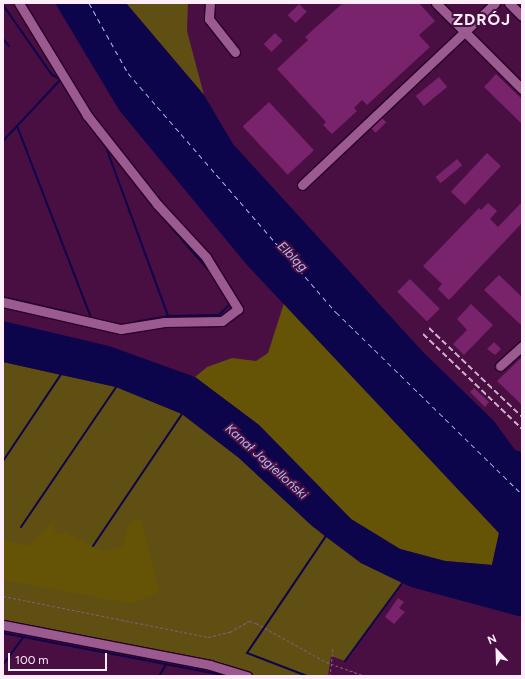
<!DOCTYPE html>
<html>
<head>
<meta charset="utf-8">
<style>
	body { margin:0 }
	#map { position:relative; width:525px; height:679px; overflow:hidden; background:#490e42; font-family:Figtree,sans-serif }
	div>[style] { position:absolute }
	.green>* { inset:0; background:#5f4f12 }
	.forest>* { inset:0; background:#655306 }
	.water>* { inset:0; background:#0c054b }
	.stream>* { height:2px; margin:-1px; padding:0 1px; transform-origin:1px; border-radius:1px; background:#0c054b }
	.ferry>* { height:1px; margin-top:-0.5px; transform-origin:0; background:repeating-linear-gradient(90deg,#b2beef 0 5px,transparent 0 9px) }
	.building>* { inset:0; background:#79236d; transform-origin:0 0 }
	.path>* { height:1px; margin-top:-0.5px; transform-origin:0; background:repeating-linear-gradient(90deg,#865980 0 3px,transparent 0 5px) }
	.roads { filter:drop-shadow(1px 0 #290024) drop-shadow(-1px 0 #290024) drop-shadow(0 1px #290024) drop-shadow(0 -1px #290024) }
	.minor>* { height:9px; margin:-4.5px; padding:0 4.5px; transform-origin:4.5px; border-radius:4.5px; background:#9b5b90 }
	.rail>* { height:2px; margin-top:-1px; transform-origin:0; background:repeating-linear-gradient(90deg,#cdb2c8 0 6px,transparent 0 9px) }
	span { translate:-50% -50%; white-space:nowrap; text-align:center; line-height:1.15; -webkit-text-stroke:4px #490e42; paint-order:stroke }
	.water-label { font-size:13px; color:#b2beef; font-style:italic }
	.district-label { font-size:16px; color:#fdeef9; font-weight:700; letter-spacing:1px }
	.frame { position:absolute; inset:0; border:4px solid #fdeef9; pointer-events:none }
	.north { position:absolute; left:477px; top:631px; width:40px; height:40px; -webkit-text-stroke:3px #490e42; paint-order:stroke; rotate:337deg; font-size:11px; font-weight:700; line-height:16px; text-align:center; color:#fdeef9 }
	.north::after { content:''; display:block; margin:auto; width:14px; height:18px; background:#fdeef9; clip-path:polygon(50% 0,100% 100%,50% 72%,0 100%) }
	.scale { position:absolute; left:8px; top:653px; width:99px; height:18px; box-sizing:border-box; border:2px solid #fdeef9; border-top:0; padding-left:5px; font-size:12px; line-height:14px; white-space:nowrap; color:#fdeef9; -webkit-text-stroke:3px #490e42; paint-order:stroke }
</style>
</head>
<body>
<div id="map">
	<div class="green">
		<i style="clip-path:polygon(126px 3px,188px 3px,187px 31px,204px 95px)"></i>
		<i style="clip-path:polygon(3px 362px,116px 387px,182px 414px,239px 458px,322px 534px,361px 563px,402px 583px,345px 661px,331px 656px,328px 676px,255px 676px,212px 662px,3px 621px)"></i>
	</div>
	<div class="forest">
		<i style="clip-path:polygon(284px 303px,499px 533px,492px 565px,445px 561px,400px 549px,351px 519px,259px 425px,195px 377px,207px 367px,232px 358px,256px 361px,268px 353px)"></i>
		<i style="clip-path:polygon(141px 518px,159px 592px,132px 604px,3px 580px,3px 539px,28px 546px,52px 523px,57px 535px,65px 532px,102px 551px,123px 546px,129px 522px)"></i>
	</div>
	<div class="water">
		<i style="clip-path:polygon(55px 3px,126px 3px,204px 95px,233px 144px,423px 352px,494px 421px,515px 450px,522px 452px,522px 617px,411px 587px,361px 563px,312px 526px,239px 458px,182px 414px,116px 387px,3px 362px,3px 321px,109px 346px,195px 377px,259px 425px,351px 519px,400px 549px,445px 561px,492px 565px,499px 533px,247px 265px,119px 110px)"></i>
	</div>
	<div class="stream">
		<i style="left:3px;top:5px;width:85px;rotate:55deg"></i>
		<i style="left:52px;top:75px;width:10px;rotate:24deg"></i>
		<i style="left:61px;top:79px;width:85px;rotate:133.1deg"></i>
		<i style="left:3px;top:39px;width:9px;rotate:49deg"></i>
		<i style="left:78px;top:109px;width:125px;rotate:52.1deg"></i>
		<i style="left:17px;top:126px;width:206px;rotate:68.9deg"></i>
		<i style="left:107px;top:150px;width:177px;rotate:69.8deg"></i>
		<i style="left:159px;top:213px;width:79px;rotate:49.1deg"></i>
		<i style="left:3px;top:297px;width:75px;rotate:13.1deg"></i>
		<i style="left:135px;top:322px;width:34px;rotate:-10deg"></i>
		<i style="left:168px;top:316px;width:51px;rotate:-1.1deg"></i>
		<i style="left:219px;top:315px;width:16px;rotate:-45deg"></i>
		<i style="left:3px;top:461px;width:106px;rotate:-56.2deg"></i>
		<i style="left:21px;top:527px;width:169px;rotate:-55.8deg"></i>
		<i style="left:93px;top:546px;width:159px;rotate:-56deg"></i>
		<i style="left:3px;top:633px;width:229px;rotate:10.8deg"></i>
		<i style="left:345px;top:661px;width:97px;rotate:-53.8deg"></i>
		<i style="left:3px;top:665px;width:34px;rotate:-54deg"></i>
		<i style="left:159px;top:676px;width:13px;rotate:-58deg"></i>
		<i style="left:307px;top:676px;width:64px;rotate:-159deg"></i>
		<i style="left:247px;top:653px;width:141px;rotate:-56deg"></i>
	</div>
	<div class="ferry">
		<i style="left:89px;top:3px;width:80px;rotate:60.9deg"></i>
		<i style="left:128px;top:73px;width:317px;rotate:49deg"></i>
		<i style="left:336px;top:312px;width:260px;rotate:44.4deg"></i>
	</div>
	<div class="building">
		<i style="clip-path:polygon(343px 3px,419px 3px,435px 21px,419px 35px,430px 47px,367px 105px,362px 100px,354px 108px,357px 111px,332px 134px,323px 125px,326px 122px,277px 69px,308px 40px,305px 37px)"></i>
		<i style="left:299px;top:4px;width:11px;height:16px;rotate:45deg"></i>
		<i style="left:275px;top:33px;width:11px;height:16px;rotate:45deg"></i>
		<i style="clip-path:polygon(496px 74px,522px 99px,522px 124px,484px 87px)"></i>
		<i style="left:439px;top:77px;width:13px;height:30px;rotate:51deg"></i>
		<i style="left:269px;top:102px;width:66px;height:36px;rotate:47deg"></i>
		<i style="left:382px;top:118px;width:6px;height:15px;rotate:45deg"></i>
		<i style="left:487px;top:153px;width:19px;height:53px;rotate:43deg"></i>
		<i style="left:457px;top:159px;width:8px;height:28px;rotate:50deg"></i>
		<i style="clip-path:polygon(522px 202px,522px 223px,449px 300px,438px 289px,442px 284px,423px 266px,479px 208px,481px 210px,488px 203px,497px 211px,490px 219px,498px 227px)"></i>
		<i style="clip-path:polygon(499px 275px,522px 297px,522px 326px,484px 290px)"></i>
		<i style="left:410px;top:279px;width:42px;height:18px;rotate:45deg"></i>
		<i style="clip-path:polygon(471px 304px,493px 325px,464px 355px,453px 344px,467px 330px,457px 319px)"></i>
		<i style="clip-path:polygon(494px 342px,501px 349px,495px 355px,487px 349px)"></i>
		<i style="clip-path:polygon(522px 357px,522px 405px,497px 381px)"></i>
		<i style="clip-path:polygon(474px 388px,489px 402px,485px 407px,470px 392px)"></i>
		<i style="clip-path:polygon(398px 598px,404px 602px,399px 608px,405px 612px,394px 624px,385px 617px)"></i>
	</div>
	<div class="path">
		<i style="left:3px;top:596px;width:209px;rotate:11.3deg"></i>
		<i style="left:208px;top:637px;width:23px;rotate:-13deg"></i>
		<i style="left:230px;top:632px;width:22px;rotate:-30deg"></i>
		<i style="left:249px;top:621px;width:7px;rotate:16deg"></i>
		<i style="left:256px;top:623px;width:80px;rotate:29.1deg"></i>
		<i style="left:326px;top:662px;width:41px;rotate:19.7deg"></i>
		<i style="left:330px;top:676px;width:29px;rotate:-84deg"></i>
	</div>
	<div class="roads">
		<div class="minor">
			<i style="left:210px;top:3px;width:16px;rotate:94deg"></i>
			<i style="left:209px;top:19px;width:42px;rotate:51.8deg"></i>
			<i style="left:436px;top:3px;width:122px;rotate:45deg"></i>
			<i style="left:509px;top:3px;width:18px;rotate:45deg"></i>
			<i style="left:302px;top:185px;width:265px;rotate:-43.3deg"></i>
			<i style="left:3px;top:302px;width:121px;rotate:12.9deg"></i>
			<i style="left:121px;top:329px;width:44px;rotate:-9.2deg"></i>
			<i style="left:164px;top:322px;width:58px;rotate:-1deg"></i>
			<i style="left:222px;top:321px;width:20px;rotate:-37deg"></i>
			<i style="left:238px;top:309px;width:61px;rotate:-121.6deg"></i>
			<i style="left:206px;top:257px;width:72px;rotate:-132.8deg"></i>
			<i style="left:157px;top:204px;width:113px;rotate:-128.2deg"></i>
			<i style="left:87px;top:115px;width:131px;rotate:-121.3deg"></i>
			<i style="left:500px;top:366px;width:30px;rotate:-42deg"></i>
			<i style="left:3px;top:625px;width:211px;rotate:10.9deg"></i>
			<i style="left:210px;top:665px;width:39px;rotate:17deg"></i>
		</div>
	</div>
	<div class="rail">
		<i style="left:429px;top:328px;width:129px;rotate:43.7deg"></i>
		<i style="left:423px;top:334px;width:137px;rotate:43.8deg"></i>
	</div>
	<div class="water-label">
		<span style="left:292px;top:257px;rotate:45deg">Elbląg</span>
		<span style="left:266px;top:462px;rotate:42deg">Kanał Jagielloński</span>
	</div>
	<div class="district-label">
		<span style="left:482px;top:20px">ZDRÓJ</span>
	</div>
	<div class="frame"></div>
	<div class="north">N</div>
	<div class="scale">100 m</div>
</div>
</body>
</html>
